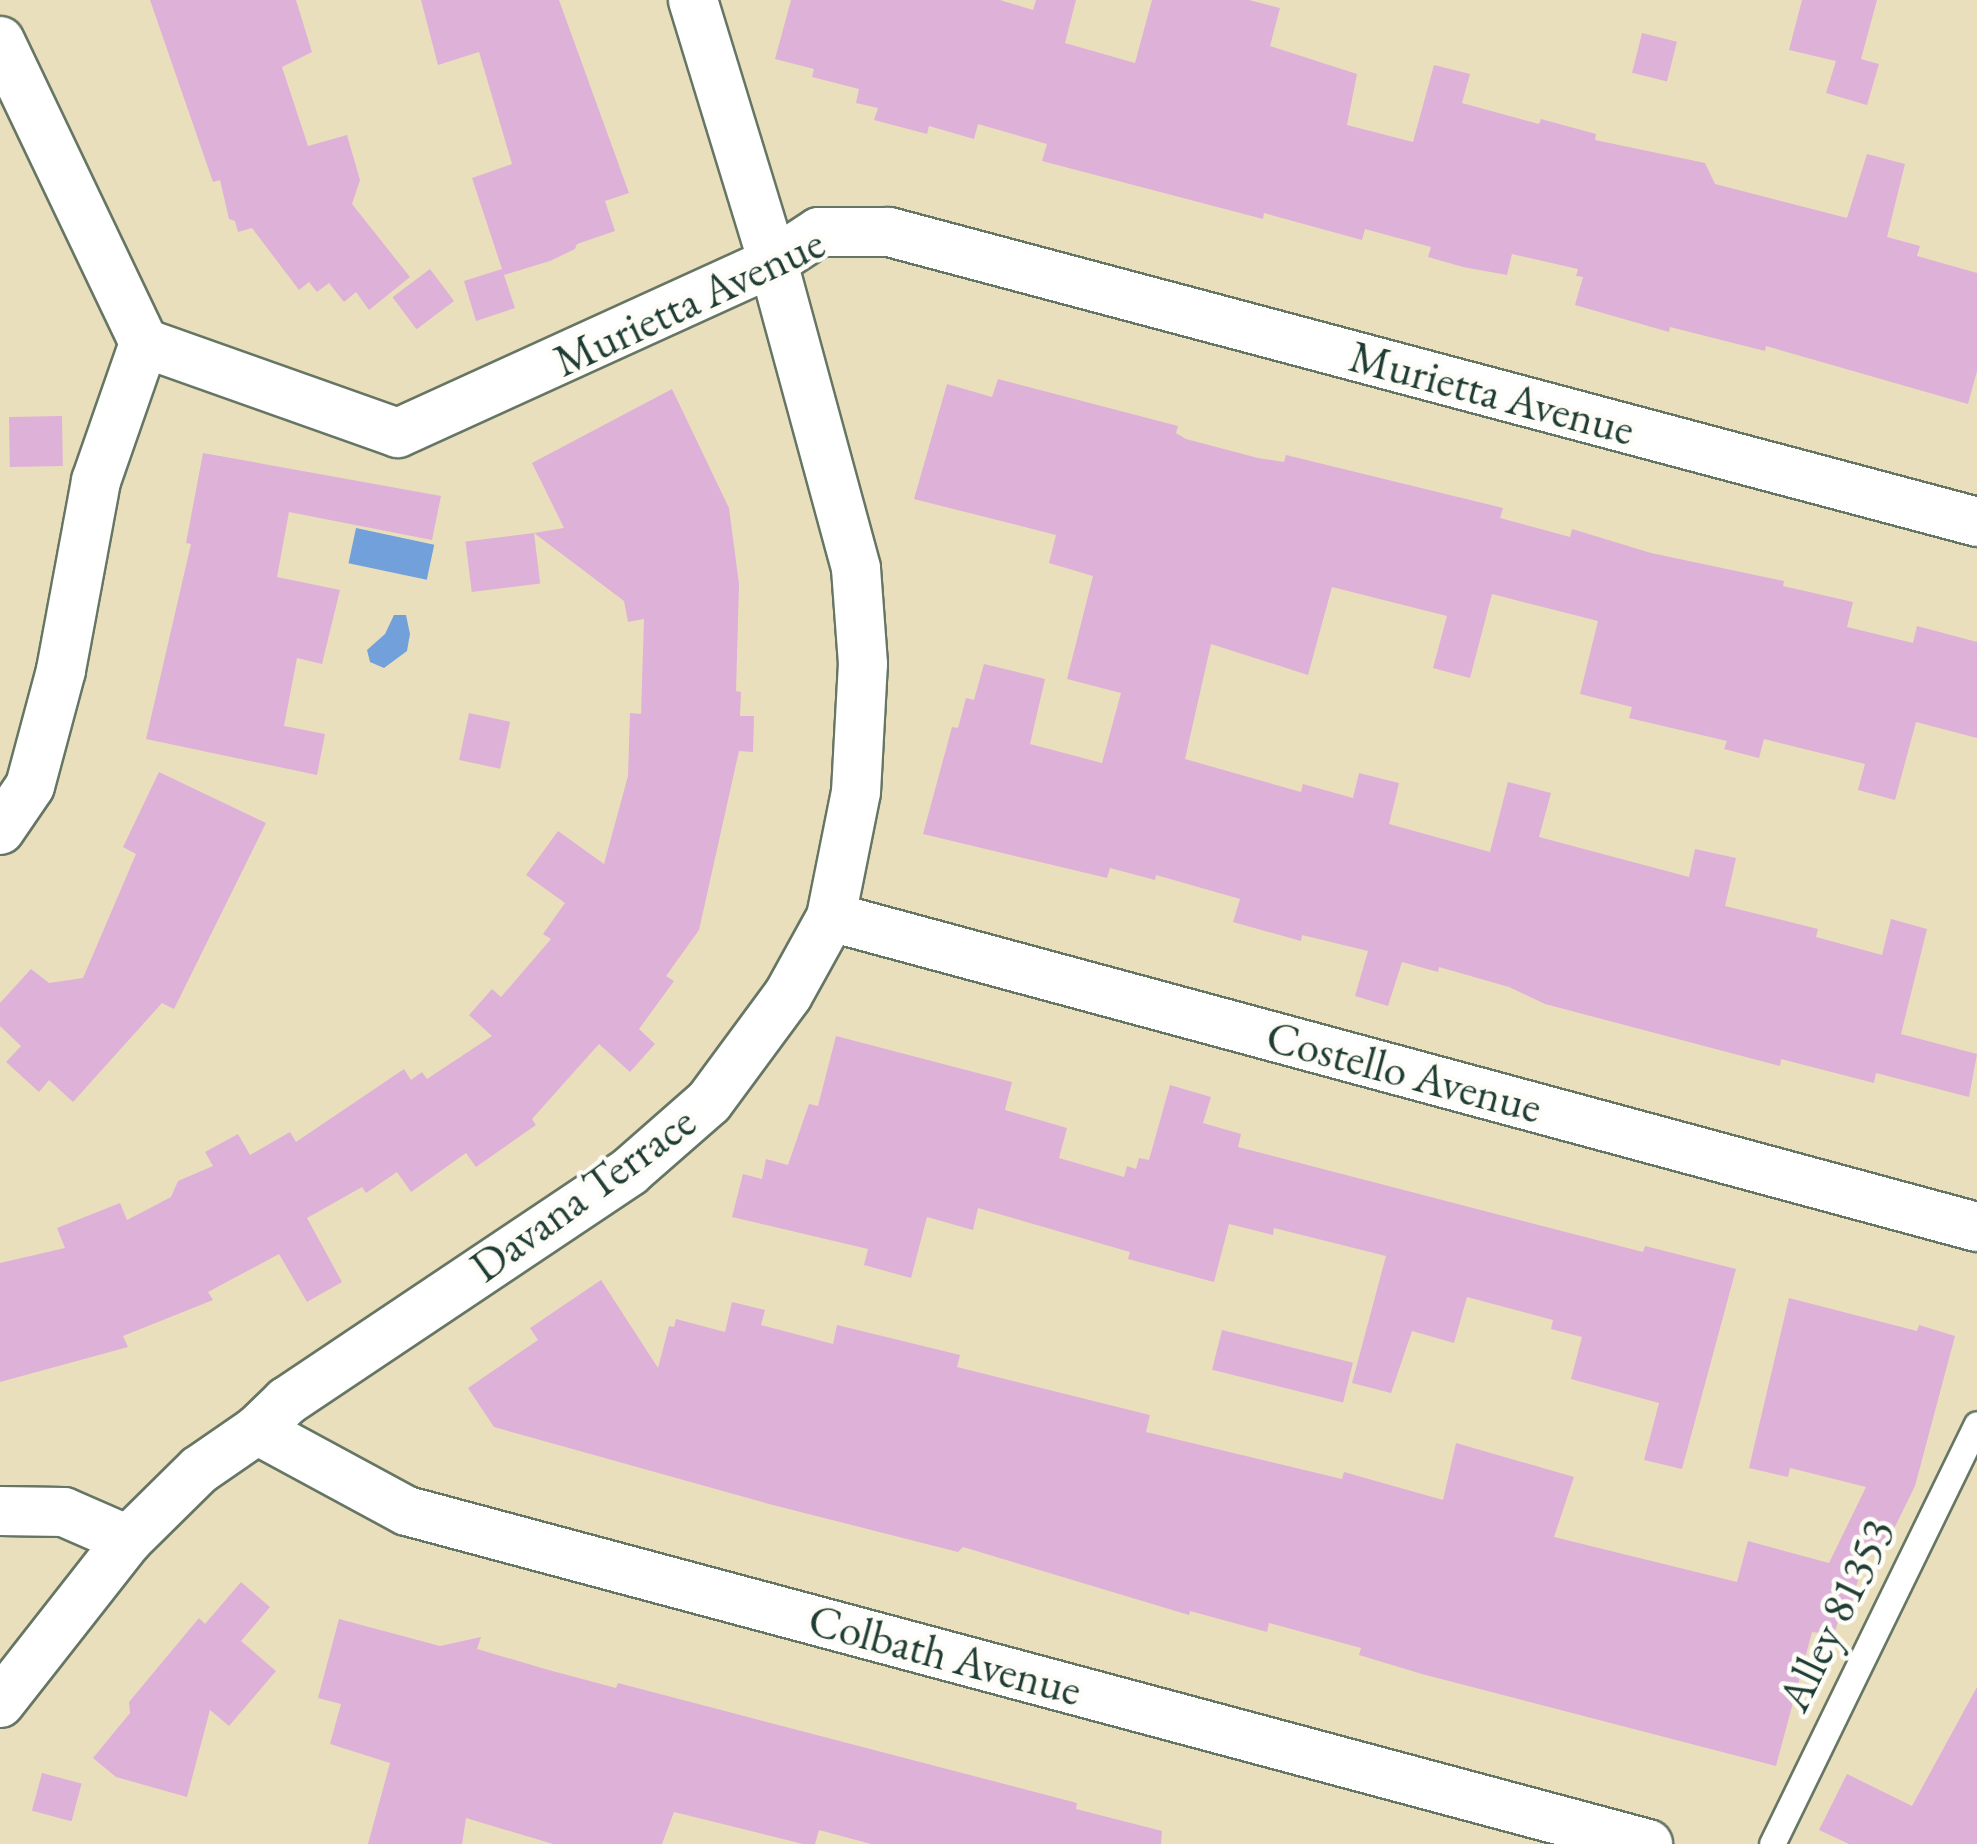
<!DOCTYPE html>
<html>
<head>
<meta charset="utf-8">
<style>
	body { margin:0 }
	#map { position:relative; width:1977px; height:1844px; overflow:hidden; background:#eadfbc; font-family:"EB Garamond",serif }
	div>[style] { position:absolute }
	.water>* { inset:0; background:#72a0db; transform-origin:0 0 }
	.building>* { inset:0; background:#deb1d8; transform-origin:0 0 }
	.roads { filter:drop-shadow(2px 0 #667664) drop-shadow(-2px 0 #667664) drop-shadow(0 2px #667664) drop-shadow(0 -2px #667664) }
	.lane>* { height:25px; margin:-12.5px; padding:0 12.5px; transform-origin:12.5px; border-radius:12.5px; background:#fff }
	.street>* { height:48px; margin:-24px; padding:0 24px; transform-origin:24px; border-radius:24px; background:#fff }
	span { translate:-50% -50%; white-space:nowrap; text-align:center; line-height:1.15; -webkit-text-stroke:9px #fdfcf7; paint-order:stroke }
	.street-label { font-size:45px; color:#1f3d34 }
</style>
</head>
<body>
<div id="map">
	<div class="water">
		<i style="left:356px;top:528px;width:80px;height:36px;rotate:12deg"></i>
		<i style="clip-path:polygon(394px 615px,406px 615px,410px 634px,407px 651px,384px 668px,370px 662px,367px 650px,385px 634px)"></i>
	</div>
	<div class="building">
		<i style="clip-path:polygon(150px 0,296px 0,312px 52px,282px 67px,308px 146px,347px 135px,360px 180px,352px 204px,410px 277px,369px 310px,356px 292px,344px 302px,329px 283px,317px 292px,309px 282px,299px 290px,252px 228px,238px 232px,235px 221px,229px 219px,220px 180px,213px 182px)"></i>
		<i style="clip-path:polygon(421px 0,559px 0,629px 193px,605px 201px,615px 231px,577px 244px,575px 249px,550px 261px,504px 275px,515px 308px,476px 321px,464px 281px,502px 269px,472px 178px,512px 164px,479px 52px,438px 65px)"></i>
		<i style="clip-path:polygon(791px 0,1000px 0,1033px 10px,1036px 0,1076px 0,1065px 43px,1135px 63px,1152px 0,1249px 0,1280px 8px,1270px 46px,1357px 74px,1347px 125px,1413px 142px,1434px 65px,1470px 74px,1462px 103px,1539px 124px,1541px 119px,1596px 134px,1595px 140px,1705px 163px,1715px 184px,1847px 218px,1867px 154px,1905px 164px,1887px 237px,1920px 246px,1917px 256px,1977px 273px,1977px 371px,1968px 404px,1766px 346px,1765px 351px,1670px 327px,1669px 332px,1575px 305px,1583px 277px,1576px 276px,1578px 269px,1512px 254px,1507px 275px,1463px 267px,1428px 257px,1431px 247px,1365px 229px,1362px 240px,1264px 213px,1263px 219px,1042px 161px,1047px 144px,978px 124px,974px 139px,929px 126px,927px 134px,874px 120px,878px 108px,856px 103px,859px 89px,812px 77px,814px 69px,775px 59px)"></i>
		<i style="clip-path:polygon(1802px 0,1877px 0,1861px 59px,1879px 64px,1867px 105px,1826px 93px,1836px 61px,1789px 50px)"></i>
		<i style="left:1642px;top:33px;width:36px;height:41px;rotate:14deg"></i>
		<i style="left:430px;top:269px;width:40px;height:47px;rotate:53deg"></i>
		<i style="clip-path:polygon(998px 379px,1178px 426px,1176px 433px,1186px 439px,1258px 458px,1284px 462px,1286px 455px,1503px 508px,1500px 518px,1570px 537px,1572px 529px,1651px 553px,1784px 581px,1783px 586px,1853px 602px,1847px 627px,1913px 643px,1917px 626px,1977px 642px,1977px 738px,1916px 722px,1895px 800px,1858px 790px,1865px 764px,1764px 739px,1759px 758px,1724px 749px,1727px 741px,1629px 718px,1632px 707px,1580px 694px,1598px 621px,1492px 594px,1470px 678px,1433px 668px,1447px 616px,1332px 587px,1308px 675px,1211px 644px,1185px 759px,1301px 792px,1303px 784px,1353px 798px,1359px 773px,1399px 783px,1389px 824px,1490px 852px,1508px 782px,1551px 793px,1539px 837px,1689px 877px,1695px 849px,1736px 858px,1725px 906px,1818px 929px,1816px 937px,1882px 955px,1891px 919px,1927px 929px,1901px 1034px,1977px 1054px,1969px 1097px,1876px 1073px,1874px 1083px,1781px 1059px,1780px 1066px,1545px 1004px,1509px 987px,1439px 967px,1438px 972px,1402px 962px,1388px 1006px,1355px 996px,1368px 951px,1302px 935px,1301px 941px,1233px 922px,1240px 899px,1156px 875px,1155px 880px,1110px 868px,1107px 878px,923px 834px,952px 727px,958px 728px,966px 698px,974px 700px,984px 664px,1045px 679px,1030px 744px,1102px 763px,1121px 693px,1067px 679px,1093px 576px,1049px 563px,1056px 535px,914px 499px,947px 384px,992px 397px)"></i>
		<i style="clip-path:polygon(672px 389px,729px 508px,739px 584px,736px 691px,741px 692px,740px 716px,754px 716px,753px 752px,739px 751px,699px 930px,666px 976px,674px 981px,639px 1029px,655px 1044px,630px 1072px,599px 1044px,532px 1119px,536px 1125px,476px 1167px,466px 1153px,411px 1192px,397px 1172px,366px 1193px,362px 1187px,307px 1218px,342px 1282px,307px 1302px,279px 1254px,208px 1292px,213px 1300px,123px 1336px,128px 1347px,0 1382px,0 1263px,65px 1248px,57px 1228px,120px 1203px,127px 1220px,171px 1197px,178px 1181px,213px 1166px,205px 1152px,238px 1134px,250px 1155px,290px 1132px,296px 1142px,404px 1069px,411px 1080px,422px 1072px,427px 1079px,492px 1036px,469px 1015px,492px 989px,501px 997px,551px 939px,543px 934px,565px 903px,526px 875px,558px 831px,604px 864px,628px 776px,630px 713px,641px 714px,644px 619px,628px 622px,624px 601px,534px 533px,564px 528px,532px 463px)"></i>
		<i style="left:62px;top:416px;width:50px;height:53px;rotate:89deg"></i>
		<i style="clip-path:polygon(203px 453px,441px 496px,432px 540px,289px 512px,277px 577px,340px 590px,322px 664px,297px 658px,284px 726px,325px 734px,317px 775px,146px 739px,191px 544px,186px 543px)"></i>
		<i style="left:534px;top:533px;width:51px;height:69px;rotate:83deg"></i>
		<i style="left:469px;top:713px;width:42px;height:48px;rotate:12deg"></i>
		<i style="clip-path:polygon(159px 772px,266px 823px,174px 1009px,162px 1003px,73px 1102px,49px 1080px,39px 1092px,6px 1062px,21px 1046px,0 1026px,0 1003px,31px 969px,49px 983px,83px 978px,136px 854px,123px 847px)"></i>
		<i style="clip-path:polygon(836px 1036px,1012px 1082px,1005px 1110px,1067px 1128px,1059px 1158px,1124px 1177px,1127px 1166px,1136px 1169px,1139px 1158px,1149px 1160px,1170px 1085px,1211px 1097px,1203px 1123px,1241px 1134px,1238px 1147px,1643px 1252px,1645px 1246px,1736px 1269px,1682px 1469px,1644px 1460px,1659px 1403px,1571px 1379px,1582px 1337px,1551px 1329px,1553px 1320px,1467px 1297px,1454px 1343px,1412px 1331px,1391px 1393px,1352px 1383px,1386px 1256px,1274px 1228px,1273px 1235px,1229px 1224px,1214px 1282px,1128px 1259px,1130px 1252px,978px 1208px,973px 1230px,927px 1217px,911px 1278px,864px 1265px,868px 1249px,732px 1217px,743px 1174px,762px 1179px,766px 1159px,788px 1165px,809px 1104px,818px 1106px)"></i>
		<i style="clip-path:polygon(601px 1280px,658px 1368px,669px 1326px,674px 1327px,676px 1319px,725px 1332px,732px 1302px,765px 1310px,761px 1325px,833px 1344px,837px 1325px,960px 1355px,957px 1367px,1150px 1415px,1146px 1432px,1342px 1479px,1344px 1472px,1443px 1500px,1456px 1443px,1574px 1477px,1554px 1537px,1737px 1582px,1748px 1541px,1829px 1563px,1866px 1487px,1790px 1468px,1788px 1477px,1749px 1468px,1789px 1298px,1917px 1331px,1919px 1325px,1955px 1336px,1915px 1486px,1884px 1549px,1868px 1542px,1850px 1611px,1842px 1608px,1834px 1635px,1812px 1632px,1776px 1766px,1422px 1674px,1359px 1655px,1361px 1648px,1269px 1623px,1267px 1632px,1190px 1611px,1189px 1615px,963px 1547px,958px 1552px,769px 1504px,494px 1427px,468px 1388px,538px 1340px,530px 1328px)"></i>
		<i style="left:1222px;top:1330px;width:135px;height:41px;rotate:14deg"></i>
		<i style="clip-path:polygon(241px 1582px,270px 1607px,241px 1641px,276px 1671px,229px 1726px,210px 1710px,187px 1797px,116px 1777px,93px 1758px,130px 1713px,129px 1702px,199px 1618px,205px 1624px)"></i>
		<i style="clip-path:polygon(339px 1619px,440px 1646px,481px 1637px,477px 1649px,545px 1669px,616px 1688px,618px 1683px,1077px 1803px,1076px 1809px,1162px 1831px,1161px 1844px,871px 1844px,819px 1830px,815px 1844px,803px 1844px,674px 1812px,662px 1844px,553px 1844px,466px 1818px,462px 1844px,368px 1844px,390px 1763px,330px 1744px,341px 1704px,318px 1698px)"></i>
		<i style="clip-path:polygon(1977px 1687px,1977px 1844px,1849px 1844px,1819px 1830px,1847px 1774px,1912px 1806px)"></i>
		<i style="left:42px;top:1773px;width:41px;height:39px;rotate:15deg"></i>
	</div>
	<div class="roads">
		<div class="lane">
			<i style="left:1772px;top:1844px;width:467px;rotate:-64deg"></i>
		</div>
		<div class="street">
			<i style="left:0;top:41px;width:335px;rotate:64.5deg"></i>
			<i style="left:144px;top:343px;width:269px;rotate:19.5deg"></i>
			<i style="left:398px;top:433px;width:412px;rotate:-24.5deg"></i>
			<i style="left:773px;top:262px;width:55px;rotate:-33.1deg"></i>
			<i style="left:819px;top:232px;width:70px"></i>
			<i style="left:889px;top:232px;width:1126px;rotate:14.92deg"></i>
			<i style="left:0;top:830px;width:53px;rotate:-55.7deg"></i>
			<i style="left:30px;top:786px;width:120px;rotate:-75deg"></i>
			<i style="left:61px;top:670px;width:192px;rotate:-79.5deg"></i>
			<i style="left:96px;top:481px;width:146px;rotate:-70.8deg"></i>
			<i style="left:831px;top:917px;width:1187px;rotate:15.14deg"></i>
			<i style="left:257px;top:1430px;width:170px;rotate:28.4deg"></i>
			<i style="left:407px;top:1511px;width:1285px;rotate:15.02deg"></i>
			<i style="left:0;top:1511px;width:64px;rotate:0.9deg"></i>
			<i style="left:64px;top:1512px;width:70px;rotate:23.6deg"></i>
			<i style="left:0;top:1703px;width:207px;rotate:-51.9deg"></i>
			<i style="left:128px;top:1540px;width:100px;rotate:-44.6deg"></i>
			<i style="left:199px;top:1470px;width:70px;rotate:-34.6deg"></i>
			<i style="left:257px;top:1430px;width:42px;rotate:-44deg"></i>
			<i style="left:287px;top:1401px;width:412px;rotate:-33.8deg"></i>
			<i style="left:629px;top:1172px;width:106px;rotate:-41.2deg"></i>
			<i style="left:709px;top:1102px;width:133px;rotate:-53.6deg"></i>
			<i style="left:788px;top:995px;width:89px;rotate:-61.1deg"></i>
			<i style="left:831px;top:917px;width:127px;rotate:-78.7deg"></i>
			<i style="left:856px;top:792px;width:128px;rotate:-86.9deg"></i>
			<i style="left:863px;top:664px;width:96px;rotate:-94.2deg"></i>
			<i style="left:856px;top:568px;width:317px;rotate:-105.2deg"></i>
			<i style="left:773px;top:262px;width:274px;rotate:-107deg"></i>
		</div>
	</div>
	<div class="street-label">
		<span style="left:689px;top:302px;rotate:-25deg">Murietta Avenue</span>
		<span style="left:1492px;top:393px;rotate:15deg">Murietta Avenue</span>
		<span style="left:1404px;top:1072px;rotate:15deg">Costello Avenue</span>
		<span style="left:583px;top:1194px;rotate:-36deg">Davana Terrace</span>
		<span style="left:1836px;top:1615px;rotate:-64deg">Alley 81353</span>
		<span style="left:945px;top:1655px;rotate:15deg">Colbath Avenue</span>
	</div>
</div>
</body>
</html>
